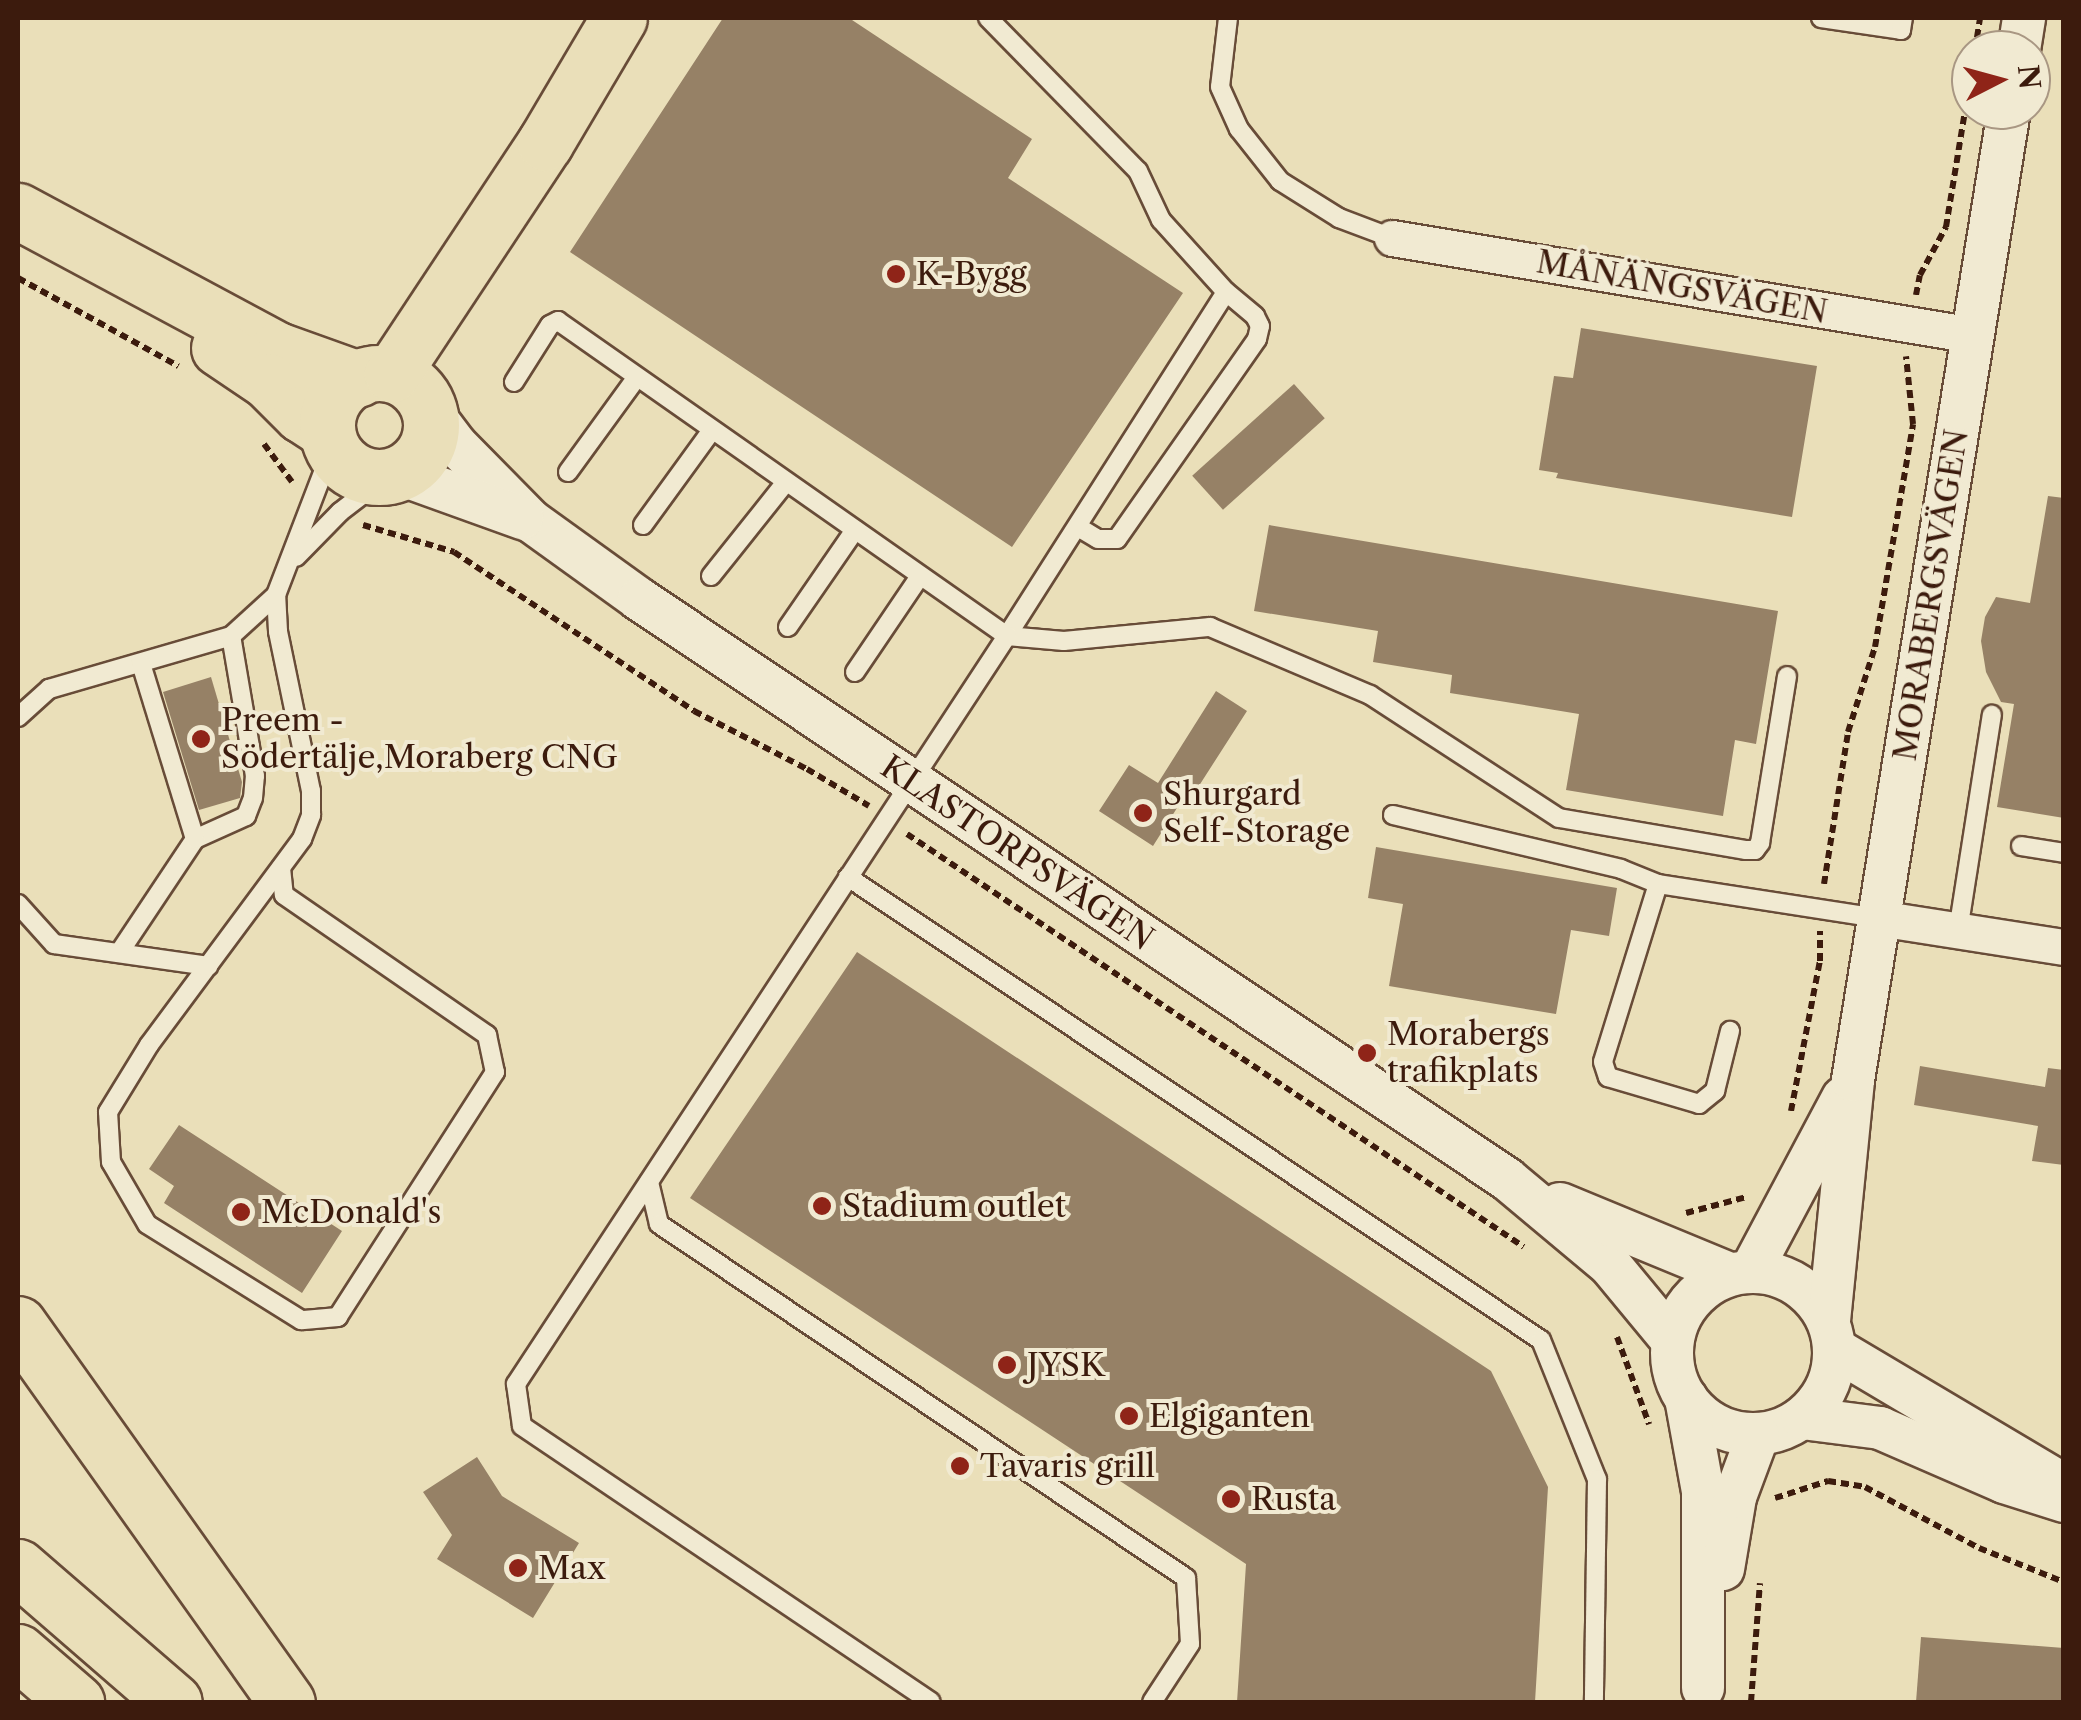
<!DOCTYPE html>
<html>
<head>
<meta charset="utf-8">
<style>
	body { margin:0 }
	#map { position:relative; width:2081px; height:1720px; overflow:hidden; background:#eadfb9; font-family:"Libre Caslon Text",serif }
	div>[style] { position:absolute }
	.building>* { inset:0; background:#968166; transform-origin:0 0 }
	.path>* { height:6px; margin-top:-3px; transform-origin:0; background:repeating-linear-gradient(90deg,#3c1b0d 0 8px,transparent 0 13px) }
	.roads { filter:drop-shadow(2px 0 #684c38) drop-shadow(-2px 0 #684c38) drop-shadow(0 2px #684c38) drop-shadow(0 -2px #684c38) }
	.service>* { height:18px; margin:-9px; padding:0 9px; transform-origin:9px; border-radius:9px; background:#f1ead2 }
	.minor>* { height:35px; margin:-17.5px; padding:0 17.5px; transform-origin:17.5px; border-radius:17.5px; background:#f1ead2 }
	.tertiary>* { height:42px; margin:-21px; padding:0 21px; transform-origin:21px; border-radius:21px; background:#f1ead2 }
	.tertiary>.ring { margin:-21px; padding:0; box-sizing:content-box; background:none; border:42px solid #f1ead2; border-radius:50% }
	.primary>* { height:55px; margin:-27.5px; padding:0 27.5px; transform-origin:27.5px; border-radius:27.5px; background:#eadfb9 }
	.primary>.ring { margin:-27.5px; padding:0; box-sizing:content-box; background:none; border:55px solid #eadfb9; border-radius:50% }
	.motorway>* { height:55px; margin:-27.5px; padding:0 27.5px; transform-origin:27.5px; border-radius:27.5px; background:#eadfb9 }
	.dots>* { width:28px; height:28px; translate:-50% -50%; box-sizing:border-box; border:5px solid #f1ead2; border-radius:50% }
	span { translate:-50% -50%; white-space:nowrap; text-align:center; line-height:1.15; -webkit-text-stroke:8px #f1ead2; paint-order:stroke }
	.poi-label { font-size:32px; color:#3c1b0d }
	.left { translate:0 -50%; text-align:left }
	.street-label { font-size:32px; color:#3c1b0d }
	.frame { position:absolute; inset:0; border:20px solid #3c1b0d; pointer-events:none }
	.north { position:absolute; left:1951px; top:30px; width:100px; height:100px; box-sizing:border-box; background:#f1ead2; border:2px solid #a99783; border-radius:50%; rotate:84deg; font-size:28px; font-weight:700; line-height:40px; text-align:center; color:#3c1b0d }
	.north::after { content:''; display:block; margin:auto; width:35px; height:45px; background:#8f2418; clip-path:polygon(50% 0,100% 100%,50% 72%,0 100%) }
</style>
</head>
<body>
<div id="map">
	<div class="building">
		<i style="clip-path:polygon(723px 18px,849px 18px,1032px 139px,1008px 178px,1183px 293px,1012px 547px,570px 252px)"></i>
		<i style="clip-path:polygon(1581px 328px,1817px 366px,1792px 517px,1556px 478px,1558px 473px,1539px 470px,1554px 376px,1573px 378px)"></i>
		<i style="left:1294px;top:384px;width:46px;height:137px;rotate:48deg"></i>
		<i style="clip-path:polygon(2048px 496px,2064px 498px,2064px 818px,1997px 807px,2014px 704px,2001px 702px,1986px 672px,1981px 641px,1985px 617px,1996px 597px,2030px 603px)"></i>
		<i style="clip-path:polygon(1269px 525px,1778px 611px,1756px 744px,1735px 740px,1723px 816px,1566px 790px,1579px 714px,1450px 693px,1452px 675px,1373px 662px,1378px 631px,1254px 611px)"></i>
		<i style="clip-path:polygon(211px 677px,242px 782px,240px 798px,199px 810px,163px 692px)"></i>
		<i style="clip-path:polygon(1216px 691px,1247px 711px,1195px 792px,1189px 789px,1153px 846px,1099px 811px,1129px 765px,1158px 783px)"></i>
		<i style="clip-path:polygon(1376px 847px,1617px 888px,1609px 936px,1571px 930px,1556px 1014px,1389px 986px,1403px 904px,1368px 898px)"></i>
		<i style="clip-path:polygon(857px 952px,1491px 1371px,1548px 1487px,1535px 1702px,1237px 1702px,1246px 1564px,690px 1198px)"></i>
		<i style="clip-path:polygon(1920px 1066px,2045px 1087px,2048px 1068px,2064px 1070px,2064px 1165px,2032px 1161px,2038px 1126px,1914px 1105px)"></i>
		<i style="clip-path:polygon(179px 1125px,342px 1231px,302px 1293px,164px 1203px,174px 1186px,149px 1169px)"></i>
		<i style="clip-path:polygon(477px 1457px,502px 1496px,579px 1543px,533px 1618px,437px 1559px,452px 1535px,423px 1492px)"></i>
		<i style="clip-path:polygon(1921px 1637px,2064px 1648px,2064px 1702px,1916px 1702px)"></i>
	</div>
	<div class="path">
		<i style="left:1975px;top:50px;width:32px;rotate:-81deg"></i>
		<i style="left:18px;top:278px;width:183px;rotate:28.8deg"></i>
		<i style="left:1916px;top:295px;width:20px;rotate:-79deg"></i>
		<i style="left:1920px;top:275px;width:55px;rotate:-61.6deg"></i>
		<i style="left:1946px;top:227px;width:154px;rotate:-80.7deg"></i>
		<i style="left:264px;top:444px;width:47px;rotate:53.6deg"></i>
		<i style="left:363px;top:525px;width:95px;rotate:16.5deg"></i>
		<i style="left:454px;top:552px;width:288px;rotate:33.5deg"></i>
		<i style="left:694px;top:711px;width:127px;rotate:27.2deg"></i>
		<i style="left:807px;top:769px;width:72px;rotate:30.8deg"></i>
		<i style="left:907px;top:834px;width:742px;rotate:33.8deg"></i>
		<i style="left:1824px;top:884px;width:154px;rotate:-81deg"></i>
		<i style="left:1848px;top:732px;width:89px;rotate:-72.4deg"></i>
		<i style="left:1875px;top:647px;width:226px;rotate:-80.3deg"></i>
		<i style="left:1913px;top:424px;width:68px;rotate:-95.9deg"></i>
		<i style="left:1791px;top:1111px;width:153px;rotate:-79.1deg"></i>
		<i style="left:1820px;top:961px;width:30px;rotate:-90deg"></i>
		<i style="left:1686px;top:1213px;width:62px;rotate:-14.9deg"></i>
		<i style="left:1617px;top:1337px;width:93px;rotate:69.8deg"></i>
		<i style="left:1775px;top:1498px;width:56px;rotate:-17.8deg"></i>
		<i style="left:1828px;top:1481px;width:37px;rotate:9deg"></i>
		<i style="left:1865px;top:1487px;width:129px;rotate:28.2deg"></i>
		<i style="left:1979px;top:1548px;width:92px;rotate:21.8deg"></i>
		<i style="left:1751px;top:1702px;width:119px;rotate:-85.7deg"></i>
	</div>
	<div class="roads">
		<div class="service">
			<i style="left:988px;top:18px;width:214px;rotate:45.6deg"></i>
			<i style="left:1138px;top:171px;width:54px;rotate:64.9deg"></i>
			<i style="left:1161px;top:220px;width:97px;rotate:47.9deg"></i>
			<i style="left:1226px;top:292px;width:408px;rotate:122.5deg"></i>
			<i style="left:1007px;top:636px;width:57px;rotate:5deg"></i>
			<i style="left:1064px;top:641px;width:147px;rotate:-5.5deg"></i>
			<i style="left:1210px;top:627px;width:174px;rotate:23deg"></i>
			<i style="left:1370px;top:695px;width:225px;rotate:33.1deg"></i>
			<i style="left:1559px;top:818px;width:190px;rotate:9.7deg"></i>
			<i style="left:1746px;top:850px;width:9px"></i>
			<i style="left:1755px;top:850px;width:9px;rotate:-54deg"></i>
			<i style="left:1760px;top:843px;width:169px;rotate:-80.8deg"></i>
			<i style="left:1228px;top:18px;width:69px;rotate:96.6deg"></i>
			<i style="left:1220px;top:87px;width:46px;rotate:65.7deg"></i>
			<i style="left:1239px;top:129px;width:66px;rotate:51.7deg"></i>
			<i style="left:1280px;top:181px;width:70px;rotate:32.1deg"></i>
			<i style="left:1339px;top:218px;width:57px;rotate:20.7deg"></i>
			<i style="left:1821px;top:18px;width:81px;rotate:8.5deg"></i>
			<i style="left:1901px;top:30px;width:12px;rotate:-81deg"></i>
			<i style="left:514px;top:382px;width:67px;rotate:-57.7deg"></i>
			<i style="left:550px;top:325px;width:9px;rotate:-27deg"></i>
			<i style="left:558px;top:321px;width:548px;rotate:35.05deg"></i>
			<i style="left:1007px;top:636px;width:895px;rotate:123.28deg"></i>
			<i style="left:516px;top:1384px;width:42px;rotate:81.9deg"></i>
			<i style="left:522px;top:1426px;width:493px;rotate:34deg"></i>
			<i style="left:568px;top:472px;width:117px;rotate:-54deg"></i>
			<i style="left:643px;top:525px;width:117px;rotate:-54deg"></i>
			<i style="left:1078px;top:527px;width:23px;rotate:31deg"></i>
			<i style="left:1098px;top:539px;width:19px"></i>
			<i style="left:1117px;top:539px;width:244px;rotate:-55deg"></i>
			<i style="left:1257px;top:339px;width:13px;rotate:-77deg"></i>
			<i style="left:1260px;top:326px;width:11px;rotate:-117deg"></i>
			<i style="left:1255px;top:316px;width:38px;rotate:-140deg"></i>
			<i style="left:296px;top:557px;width:63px;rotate:-45.6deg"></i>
			<i style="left:340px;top:512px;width:56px;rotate:-37.7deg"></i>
			<i style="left:711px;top:576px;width:120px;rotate:-51.4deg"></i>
			<i style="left:788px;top:627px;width:118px;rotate:-55.4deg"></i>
			<i style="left:855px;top:672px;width:116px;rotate:-55.9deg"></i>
			<i style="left:18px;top:717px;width:42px;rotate:-42.1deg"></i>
			<i style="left:49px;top:689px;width:190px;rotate:-16.2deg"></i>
			<i style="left:231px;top:636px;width:61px;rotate:-42.3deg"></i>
			<i style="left:1393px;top:815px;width:234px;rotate:13.3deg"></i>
			<i style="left:1621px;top:869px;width:40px;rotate:22deg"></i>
			<i style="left:1658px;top:884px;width:223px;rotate:8.8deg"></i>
			<i style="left:195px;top:839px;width:56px;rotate:-24.3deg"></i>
			<i style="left:246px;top:816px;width:19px;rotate:-69deg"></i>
			<i style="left:253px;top:798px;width:22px;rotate:-85deg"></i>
			<i style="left:255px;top:776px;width:142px;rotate:-99.7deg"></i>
			<i style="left:2021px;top:846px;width:44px;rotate:9.2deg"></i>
			<i style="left:281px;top:868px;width:27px;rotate:84deg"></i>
			<i style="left:284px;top:895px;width:247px;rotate:34.6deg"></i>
			<i style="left:487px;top:1035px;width:38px;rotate:78deg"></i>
			<i style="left:495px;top:1072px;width:291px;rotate:122.7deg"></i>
			<i style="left:338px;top:1317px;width:37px;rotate:175deg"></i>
			<i style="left:301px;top:1320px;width:181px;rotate:-148.1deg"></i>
			<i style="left:147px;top:1224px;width:72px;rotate:-120.1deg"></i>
			<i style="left:111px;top:1162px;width:50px;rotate:-93.4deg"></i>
			<i style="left:108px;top:1112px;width:79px;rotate:-58.5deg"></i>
			<i style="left:149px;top:1045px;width:257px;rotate:-53.4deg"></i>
			<i style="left:302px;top:839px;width:26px;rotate:-69deg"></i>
			<i style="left:311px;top:815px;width:24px;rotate:-90deg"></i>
			<i style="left:311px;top:791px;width:163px;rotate:-101.7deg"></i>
			<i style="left:278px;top:631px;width:36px;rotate:-93deg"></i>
			<i style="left:276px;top:595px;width:156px;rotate:-69deg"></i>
			<i style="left:848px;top:877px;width:833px;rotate:33.75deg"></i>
			<i style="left:1541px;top:1340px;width:150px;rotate:68.1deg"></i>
			<i style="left:1597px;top:1479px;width:223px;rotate:90.8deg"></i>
			<i style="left:1658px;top:884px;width:186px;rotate:107.2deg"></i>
			<i style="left:1603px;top:1062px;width:16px;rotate:72deg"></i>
			<i style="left:1608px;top:1077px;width:95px;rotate:16.5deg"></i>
			<i style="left:1699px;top:1104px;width:21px;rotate:-39deg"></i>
			<i style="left:1715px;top:1091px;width:62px;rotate:-76deg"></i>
			<i style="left:18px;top:904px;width:54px;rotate:48deg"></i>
			<i style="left:54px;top:944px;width:156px;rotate:8.1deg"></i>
			<i style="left:1958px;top:931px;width:219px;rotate:-81.1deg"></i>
			<i style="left:119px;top:953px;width:137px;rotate:-56.3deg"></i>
			<i style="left:195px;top:839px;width:184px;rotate:-107.1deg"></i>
			<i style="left:649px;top:1182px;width:43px;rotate:76.6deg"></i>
			<i style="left:659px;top:1224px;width:635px;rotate:33.89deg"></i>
			<i style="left:1186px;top:1578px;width:66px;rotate:86.5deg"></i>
			<i style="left:1190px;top:1644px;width:69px;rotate:123.2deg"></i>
		</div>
		<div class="minor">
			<i style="left:1392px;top:238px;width:589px;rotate:9.48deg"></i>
			<i style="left:1878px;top:918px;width:188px;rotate:8.9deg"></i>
		</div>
		<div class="tertiary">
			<i style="left:2019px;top:50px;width:32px;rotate:-81deg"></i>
			<i style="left:428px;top:408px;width:46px;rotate:52.9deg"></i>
			<i style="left:456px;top:445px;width:107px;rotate:45.4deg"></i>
			<i style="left:531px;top:521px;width:133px;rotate:35.8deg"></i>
			<i style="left:639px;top:599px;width:1044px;rotate:33.75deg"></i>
			<i style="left:1507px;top:1179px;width:134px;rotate:39.9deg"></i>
			<i style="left:1610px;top:1265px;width:97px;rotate:50.4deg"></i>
			<i style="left:400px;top:474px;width:130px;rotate:19.8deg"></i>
			<i style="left:1560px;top:1204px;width:184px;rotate:22.4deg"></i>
			<i style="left:1751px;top:1271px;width:196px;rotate:-62deg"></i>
			<i class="ring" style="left:1672px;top:1272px;width:120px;height:120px"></i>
			<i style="left:1829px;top:1321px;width:242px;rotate:-84.3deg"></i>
			<i style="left:1853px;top:1080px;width:982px;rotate:-80.86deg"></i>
			<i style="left:1835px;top:1349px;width:255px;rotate:30.7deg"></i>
			<i style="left:1686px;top:1398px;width:96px;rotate:79.7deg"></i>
			<i style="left:1703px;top:1492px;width:196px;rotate:90deg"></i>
			<i style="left:1802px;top:1418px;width:79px;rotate:7.3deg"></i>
			<i style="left:1880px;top:1428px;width:135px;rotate:23.5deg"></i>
			<i style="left:2004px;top:1482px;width:63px;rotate:17.6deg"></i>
			<i style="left:1723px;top:1569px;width:73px;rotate:-80.5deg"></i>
			<i style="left:1735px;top:1497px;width:66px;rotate:-69.6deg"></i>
		</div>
		<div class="primary">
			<i style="left:18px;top:211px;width:294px;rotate:28.2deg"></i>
			<i style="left:277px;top:350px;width:86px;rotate:19.7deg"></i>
			<i style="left:219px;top:348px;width:59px;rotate:34deg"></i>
			<i style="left:268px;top:381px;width:47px;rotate:45deg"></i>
			<i style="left:301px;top:414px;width:31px;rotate:33deg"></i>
			<i class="ring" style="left:327px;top:373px;width:49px;height:49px"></i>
		</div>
		<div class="motorway">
			<i style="left:392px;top:374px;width:277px;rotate:-56.5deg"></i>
			<i style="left:545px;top:143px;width:145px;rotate:-59.4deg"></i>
			<i style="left:18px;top:1324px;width:464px;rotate:54.6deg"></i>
			<i style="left:18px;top:1567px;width:206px;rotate:40.9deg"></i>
			<i style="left:18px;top:1652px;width:77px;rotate:40.8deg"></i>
		</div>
	</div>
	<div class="dots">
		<i style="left:896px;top:274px;background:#8f2418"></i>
		<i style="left:201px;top:739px;background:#8f2418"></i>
		<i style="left:1143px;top:813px;background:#8f2418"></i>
		<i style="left:1367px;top:1053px;background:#8f2418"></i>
		<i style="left:822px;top:1206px;background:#8f2418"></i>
		<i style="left:241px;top:1212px;background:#8f2418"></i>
		<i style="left:1007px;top:1365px;background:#8f2418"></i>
		<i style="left:1129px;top:1416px;background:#8f2418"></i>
		<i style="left:960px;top:1466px;background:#8f2418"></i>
		<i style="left:1231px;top:1499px;background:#8f2418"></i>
		<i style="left:518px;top:1568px;background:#8f2418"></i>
	</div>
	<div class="poi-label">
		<span class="left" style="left:916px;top:274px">K-Bygg</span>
		<span class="left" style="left:221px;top:739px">Preem -<br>Södertälje,Moraberg CNG</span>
		<span class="left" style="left:1163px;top:813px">Shurgard<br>Self-Storage</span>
		<span class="left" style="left:1387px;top:1053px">Morabergs<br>trafikplats</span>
		<span class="left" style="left:842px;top:1206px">Stadium outlet</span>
		<span class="left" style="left:261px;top:1212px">McDonald's</span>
		<span class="left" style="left:1027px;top:1365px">JYSK</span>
		<span class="left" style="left:1149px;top:1416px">Elgiganten</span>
		<span class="left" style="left:980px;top:1466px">Tavaris grill</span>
		<span class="left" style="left:1251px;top:1499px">Rusta</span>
		<span class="left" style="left:538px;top:1568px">Max</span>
	</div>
	<div class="street-label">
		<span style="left:1682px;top:287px;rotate:10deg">MÅNÄNGSVÄGEN</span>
		<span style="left:1931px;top:595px;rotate:-81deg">MORABERGSVÄGEN</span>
		<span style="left:1017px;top:853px;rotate:34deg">KLASTORPSVÄGEN</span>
	</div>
	<div class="frame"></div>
	<div class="north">N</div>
</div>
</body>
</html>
